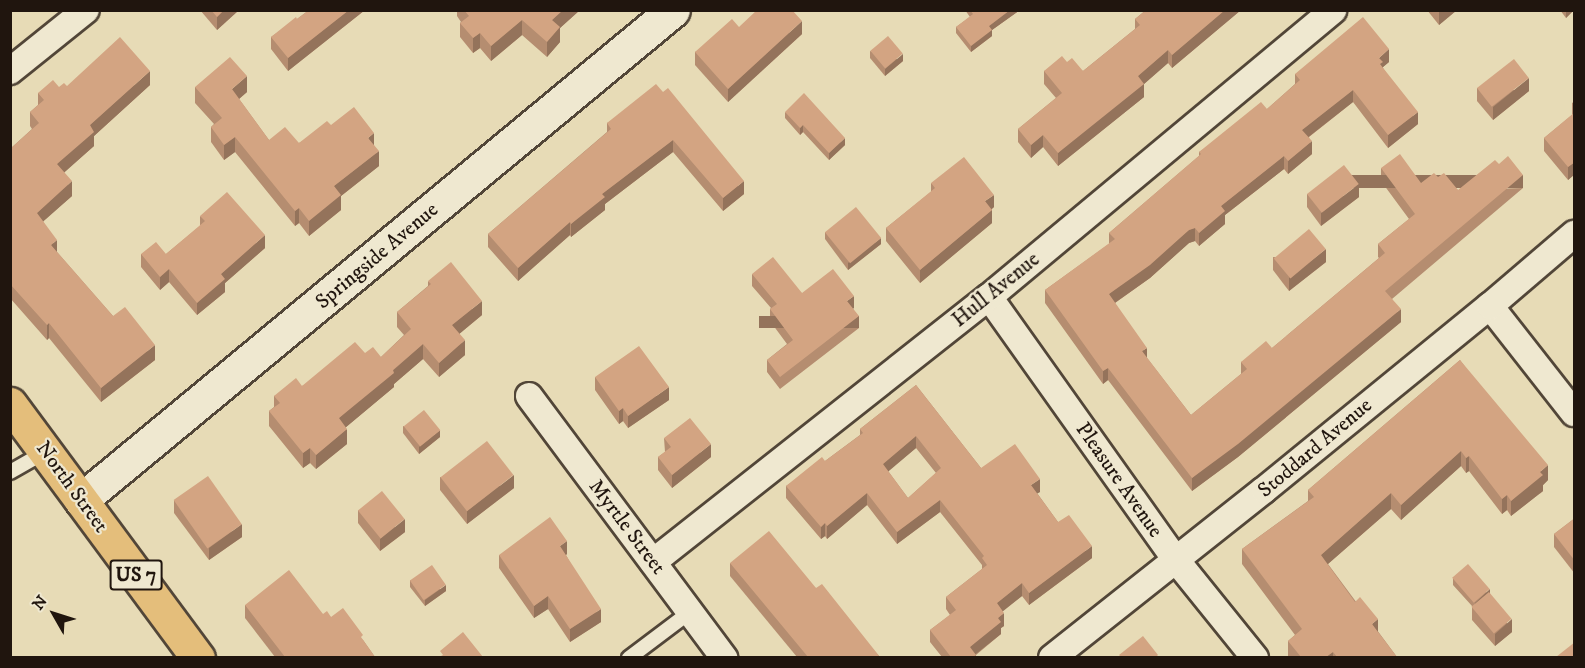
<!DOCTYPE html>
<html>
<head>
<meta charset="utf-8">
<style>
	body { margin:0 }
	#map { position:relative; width:1585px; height:668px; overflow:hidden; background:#e7dbb6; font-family:"IM FELL DW Pica",serif }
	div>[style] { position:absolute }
	.roads { filter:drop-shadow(2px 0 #524638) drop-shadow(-2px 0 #524638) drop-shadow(0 2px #524638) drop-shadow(0 -2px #524638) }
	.service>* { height:14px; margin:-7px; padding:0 7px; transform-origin:7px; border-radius:7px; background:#efe8d0 }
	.minor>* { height:26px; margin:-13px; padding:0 13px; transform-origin:13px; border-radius:13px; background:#efe8d0 }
	.tertiary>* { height:33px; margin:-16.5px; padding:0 16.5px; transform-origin:16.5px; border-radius:16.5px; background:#efe8d0 }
	.primary>* { height:33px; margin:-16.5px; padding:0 16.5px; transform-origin:16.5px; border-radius:16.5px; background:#e4be7b }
	.wall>* { inset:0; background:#b58d70 }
	.shaded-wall>* { inset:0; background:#94735b; transform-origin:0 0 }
	.building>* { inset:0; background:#d3a482; transform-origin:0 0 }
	span { translate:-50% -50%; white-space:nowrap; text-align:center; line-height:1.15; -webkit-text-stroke:4.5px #efe8d0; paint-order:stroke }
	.shield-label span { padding:2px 4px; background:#efe8d0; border:2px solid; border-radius:4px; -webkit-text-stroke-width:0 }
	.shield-label { font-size:20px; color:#20150e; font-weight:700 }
	.street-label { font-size:21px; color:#20150e }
	.frame { position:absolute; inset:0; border:12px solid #20150e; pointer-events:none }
	.north { position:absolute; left:24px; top:584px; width:60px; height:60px; -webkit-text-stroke:4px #efe8d0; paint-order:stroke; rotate:309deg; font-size:16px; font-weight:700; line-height:24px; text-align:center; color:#20150e }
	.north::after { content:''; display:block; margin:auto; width:21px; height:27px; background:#20150e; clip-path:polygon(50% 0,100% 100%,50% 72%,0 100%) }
</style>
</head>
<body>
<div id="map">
	<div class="roads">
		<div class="service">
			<i style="left:10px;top:472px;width:40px;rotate:-29.7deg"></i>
			<i style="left:629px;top:658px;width:76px;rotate:-37deg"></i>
		</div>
		<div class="minor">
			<i style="left:10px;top:71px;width:97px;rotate:-38.8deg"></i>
			<i style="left:989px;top:297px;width:323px;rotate:54.6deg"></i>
			<i style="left:1176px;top:560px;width:126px;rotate:51.1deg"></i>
			<i style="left:1490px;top:306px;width:136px;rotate:51.9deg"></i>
			<i style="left:529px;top:396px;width:327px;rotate:53.3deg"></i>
			<i style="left:653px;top:562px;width:428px;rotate:-38.3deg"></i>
			<i style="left:989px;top:297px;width:448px;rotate:-39.8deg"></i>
			<i style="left:1052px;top:658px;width:270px;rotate:-38.4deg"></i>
			<i style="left:1264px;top:490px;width:291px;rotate:-39.2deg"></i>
			<i style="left:1490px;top:306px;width:111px;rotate:-40.6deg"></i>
		</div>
		<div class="tertiary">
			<i style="left:81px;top:500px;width:768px;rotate:-39.61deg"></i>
		</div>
		<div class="primary">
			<i style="left:10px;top:404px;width:316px;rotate:53.5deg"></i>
		</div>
	</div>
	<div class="wall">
		<i style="clip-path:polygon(200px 10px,239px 10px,217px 30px)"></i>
		<i style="clip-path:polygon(309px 10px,365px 10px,288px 71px,271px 49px,271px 37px,297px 19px)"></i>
		<i style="clip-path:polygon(457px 10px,580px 10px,560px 28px,560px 42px,547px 57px,522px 35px,491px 61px,480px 48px,473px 53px,460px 37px,460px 23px,461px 22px,457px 16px)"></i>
		<i style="clip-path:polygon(965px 10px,1020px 10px,992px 30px,992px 36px,971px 52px,956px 33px,956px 27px,970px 17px)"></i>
		<i style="clip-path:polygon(1146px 10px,1241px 10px,1172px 68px,1168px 63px,1144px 84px,1144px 97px,1058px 166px,1043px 147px,1031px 158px,1018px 142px,1018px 129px,1056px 98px,1044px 84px,1044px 71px,1067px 62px,1083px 71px,1135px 29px,1135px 19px)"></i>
		<i style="clip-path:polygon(1427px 10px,1457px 10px,1439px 25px)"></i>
		<i style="clip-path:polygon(1560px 10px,1574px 10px,1566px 18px)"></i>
		<i style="clip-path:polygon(739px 27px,802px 34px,728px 102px,695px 65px,695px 52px)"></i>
		<i style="clip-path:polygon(870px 51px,903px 61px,885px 76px,870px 58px)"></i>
		<i style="clip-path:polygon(1389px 62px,1383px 67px,1383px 68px,1418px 124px,1388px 148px,1353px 102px,1309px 137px,1312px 154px,1288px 174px,1284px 169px,1225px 215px,1225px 224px,1199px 246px,1195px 241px,1189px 243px,1150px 278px,1115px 303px,1147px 358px,1191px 415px,1241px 374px,1241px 362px,1272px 348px,1379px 258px,1378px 257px,1378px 244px,1409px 219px,1381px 181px,1381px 168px,1421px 183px,1438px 177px,1458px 190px,1523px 188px,1392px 299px,1401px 322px,1238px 457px,1192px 491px,1108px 380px,1103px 384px,1045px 303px,1045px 290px,1109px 244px,1109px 233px,1199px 156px,1199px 152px,1267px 109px,1295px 84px,1295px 74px)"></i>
		<i style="clip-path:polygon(150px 85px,94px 136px,94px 146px,64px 172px,72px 196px,43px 221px,57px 252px,113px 316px,155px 360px,101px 402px,49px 338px,47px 340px,10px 298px,10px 149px,32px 129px,30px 126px,30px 112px,38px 105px,38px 93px,67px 86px)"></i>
		<i style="clip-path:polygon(195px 87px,247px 92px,239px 99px,269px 140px,299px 143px,331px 125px,374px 145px,379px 166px,341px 196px,341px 210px,309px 236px,299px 223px,295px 226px,235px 152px,224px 160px,211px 142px,211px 127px,214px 124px,195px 103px)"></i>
		<i style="clip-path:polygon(1477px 88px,1529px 91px,1493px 120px,1477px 101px)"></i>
		<i style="clip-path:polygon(663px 92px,744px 194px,723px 211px,673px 152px,605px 204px,605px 210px,571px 237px,570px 235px,518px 281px,488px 247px,488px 234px,607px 132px,607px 123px)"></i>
		<i style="clip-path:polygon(1575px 101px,1575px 174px,1568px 180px,1544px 151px,1544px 138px,1572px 115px,1572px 103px)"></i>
		<i style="clip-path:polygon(785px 112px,845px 145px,829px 160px,803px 132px,800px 135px,785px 118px)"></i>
		<i style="clip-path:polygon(931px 183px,994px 207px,992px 209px,992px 223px,920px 283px,886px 241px,886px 228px,931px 192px)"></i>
		<i style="clip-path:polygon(1307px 194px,1359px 197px,1321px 226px,1307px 207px)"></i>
		<i style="clip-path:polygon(200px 216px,265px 248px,225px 283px,225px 292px,197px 315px,169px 282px,160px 290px,141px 267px,141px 254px,166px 254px,200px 226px)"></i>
		<i style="clip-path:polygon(825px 232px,881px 244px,848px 270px,825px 239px)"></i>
		<i style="clip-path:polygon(1273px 257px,1326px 262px,1289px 291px,1273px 270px)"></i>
		<i style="clip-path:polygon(752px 274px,802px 293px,854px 308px,853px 308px,859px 328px,780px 389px,767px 372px,767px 360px,787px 344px,770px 321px,770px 309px,771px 308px,752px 286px)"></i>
		<i style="clip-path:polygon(428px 281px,482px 315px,459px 334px,465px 355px,439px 377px,423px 359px,394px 384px,394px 387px,346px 427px,347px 444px,316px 469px,310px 463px,303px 468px,269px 426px,269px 411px,274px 407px,274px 396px,302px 386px,365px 353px,381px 357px,404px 335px,397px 327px,397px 312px,428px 286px)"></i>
		<i style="clip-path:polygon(1460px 360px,1548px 480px,1543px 485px,1543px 491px,1511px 516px,1507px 510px,1502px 514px,1469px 471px,1466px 473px,1461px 466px,1401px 520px,1391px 509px,1328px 564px,1397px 657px,1288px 657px,1288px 641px,1295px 635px,1242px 564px,1242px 549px,1308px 501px,1308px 490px)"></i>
		<i style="clip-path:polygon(595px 377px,669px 400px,628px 428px,623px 421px,619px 424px,595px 390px)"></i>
		<i style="clip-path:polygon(evenodd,916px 385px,981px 468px,1040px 492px,1037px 493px,1058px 522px,1092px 558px,1029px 605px,1022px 596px,1002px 611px,1004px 626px,1001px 628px,1001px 634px,976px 655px,976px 657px,942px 657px,930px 642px,930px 630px,950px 615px,946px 609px,946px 597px,982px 569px,982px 565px,940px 512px,897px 544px,867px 505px,827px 539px,825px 536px,821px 539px,786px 498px,786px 486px,825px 461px,860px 435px,860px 429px,916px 385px,916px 448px,936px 473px,908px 498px,888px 471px,916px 448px)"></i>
		<i style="clip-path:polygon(403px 426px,440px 437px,419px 454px,403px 433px)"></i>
		<i style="clip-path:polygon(664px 438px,711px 457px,672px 488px,658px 470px,658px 457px,665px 452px)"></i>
		<i style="clip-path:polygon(440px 477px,514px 488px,467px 524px,440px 490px)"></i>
		<i style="clip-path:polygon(174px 500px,242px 537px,209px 560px,174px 513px)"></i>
		<i style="clip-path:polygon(358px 510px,405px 532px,380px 551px,358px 523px)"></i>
		<i style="clip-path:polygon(1575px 518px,1575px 574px,1554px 547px,1554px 534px)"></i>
		<i style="clip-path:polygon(567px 554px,566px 555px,601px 622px,570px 642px,548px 609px,534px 618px,499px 568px,499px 555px)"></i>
		<i style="clip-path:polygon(730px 563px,816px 588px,880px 657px,797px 657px,730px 576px)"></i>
		<i style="clip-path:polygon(1453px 578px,1490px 594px,1512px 632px,1495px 646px,1472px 620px,1472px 606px,1453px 585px)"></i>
		<i style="clip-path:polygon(410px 580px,446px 591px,425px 606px,410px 587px)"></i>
		<i style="clip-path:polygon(245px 605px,323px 614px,331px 617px,363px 640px,375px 657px,275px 657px,245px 618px)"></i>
	</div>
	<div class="shaded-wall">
		<i style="clip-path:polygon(224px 10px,239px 10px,217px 30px,217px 17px)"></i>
		<i style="clip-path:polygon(349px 10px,365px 10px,288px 71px,288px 58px)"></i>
		<i style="clip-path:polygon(563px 10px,580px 10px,560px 28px,560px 42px,547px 57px,547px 42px,552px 20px)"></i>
		<i style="clip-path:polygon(1010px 10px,1020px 10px,992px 30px,992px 36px,971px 52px,971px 46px,989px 26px)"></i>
		<i style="clip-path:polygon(1225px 10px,1241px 10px,1172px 68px,1172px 55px)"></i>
		<i style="clip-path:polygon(1441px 10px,1457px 10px,1439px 25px,1439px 12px)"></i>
		<i style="clip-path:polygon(1566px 10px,1574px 10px,1566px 18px)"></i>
		<i style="clip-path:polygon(522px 20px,522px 35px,491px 61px,491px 46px)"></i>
		<i style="clip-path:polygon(802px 21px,802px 34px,728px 102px,728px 89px)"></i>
		<i style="clip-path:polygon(480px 33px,480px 48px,473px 53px,473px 38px)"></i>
		<i style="clip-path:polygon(1389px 49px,1389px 62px,1383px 67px,1383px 75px,1380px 77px,1379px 58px)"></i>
		<i style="clip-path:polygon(1168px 50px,1168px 63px,1144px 84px,1144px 97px,1058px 166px,1058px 153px,1138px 76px)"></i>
		<i style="clip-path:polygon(903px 54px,903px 61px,885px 76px,885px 69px)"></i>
		<i style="clip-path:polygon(150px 71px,150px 85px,94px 136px,94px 146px,57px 179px,57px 164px,90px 125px)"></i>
		<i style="clip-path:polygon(247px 76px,247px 92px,232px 105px,232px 89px)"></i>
		<i style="clip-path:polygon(1529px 78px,1529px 91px,1493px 120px,1493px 107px)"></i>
		<i style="clip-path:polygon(1353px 90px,1353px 102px,1302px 142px,1302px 130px)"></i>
		<i style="clip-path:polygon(1418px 112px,1418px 124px,1388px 148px,1388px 135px)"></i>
		<i style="clip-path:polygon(803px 125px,803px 132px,800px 135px,800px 128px)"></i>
		<i style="clip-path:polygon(374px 133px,374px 148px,368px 138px)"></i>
		<i style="clip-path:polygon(1043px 135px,1043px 147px,1031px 158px,1031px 145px)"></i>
		<i style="clip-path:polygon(235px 137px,235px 152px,224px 160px,224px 145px)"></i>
		<i style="clip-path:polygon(845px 138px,845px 145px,829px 160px,829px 153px)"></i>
		<i style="clip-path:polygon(673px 140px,673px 152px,605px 204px,605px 210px,571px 237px,571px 224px,602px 194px)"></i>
		<i style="clip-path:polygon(1312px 141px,1312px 154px,1288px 174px,1288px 161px)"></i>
		<i style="clip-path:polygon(379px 151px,379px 166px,341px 196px,341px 210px,309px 236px,309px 221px,334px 186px)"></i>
		<i style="clip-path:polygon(1284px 156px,1284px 169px,1225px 215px,1225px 224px,1199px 246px,1199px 233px,1221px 206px)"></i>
		<i style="clip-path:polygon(1575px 162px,1575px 174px,1568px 180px,1568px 167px)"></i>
		<i style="left:1523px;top:175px;width:13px;height:180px;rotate:90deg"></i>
		<i style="clip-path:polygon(72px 181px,72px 196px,37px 227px,37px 213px)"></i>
		<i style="clip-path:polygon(744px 181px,744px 194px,723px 211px,723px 198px)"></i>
		<i style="clip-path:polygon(1359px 184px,1359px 197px,1321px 226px,1321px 213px)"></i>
		<i style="clip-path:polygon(994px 195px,994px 207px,985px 214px,985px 201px)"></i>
		<i style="clip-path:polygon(299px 208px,299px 223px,295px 226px,295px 211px)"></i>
		<i style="clip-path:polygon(992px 210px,992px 223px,920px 283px,920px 270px)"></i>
		<i style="clip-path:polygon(570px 222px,570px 235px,518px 281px,518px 268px)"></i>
		<i style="clip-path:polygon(1195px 228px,1195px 241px,1189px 243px,1150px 278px,1109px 307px,1109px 294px,1189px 230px)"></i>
		<i style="clip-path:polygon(265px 235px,265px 248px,225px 283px,225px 292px,197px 315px,197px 303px,221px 274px)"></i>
		<i style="clip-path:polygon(881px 238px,881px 244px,848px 270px,848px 263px)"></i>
		<i style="clip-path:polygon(57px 240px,57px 254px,51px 245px)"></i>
		<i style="clip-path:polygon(1326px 249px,1326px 262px,1289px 291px,1289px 278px)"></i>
		<i style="clip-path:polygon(169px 269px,169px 282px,160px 290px,160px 277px)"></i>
		<i style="clip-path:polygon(854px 296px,854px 308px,847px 313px,847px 301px)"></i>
		<i style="clip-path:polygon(482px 301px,482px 315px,452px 340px,452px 325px)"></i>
		<i style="clip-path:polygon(1401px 309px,1401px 322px,1238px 457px,1192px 491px,1192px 478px)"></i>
		<i style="left:859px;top:316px;width:12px;height:100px;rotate:90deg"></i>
		<i style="clip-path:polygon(49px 323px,49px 338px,47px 340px,47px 325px)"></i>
		<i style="clip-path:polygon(465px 340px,465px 355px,439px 377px,439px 363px)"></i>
		<i style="clip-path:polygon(423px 344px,423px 359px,394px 384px,394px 387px,339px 433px,339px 418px)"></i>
		<i style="clip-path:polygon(155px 345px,155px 360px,101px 402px,101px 388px)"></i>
		<i style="clip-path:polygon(1147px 348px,1147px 361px,1142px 351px)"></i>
		<i style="clip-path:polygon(1108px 368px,1108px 380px,1103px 384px,1103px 371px)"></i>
		<i style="clip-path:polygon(669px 387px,669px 400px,628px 428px,628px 416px)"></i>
		<i style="clip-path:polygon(623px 408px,623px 421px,619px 424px,619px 411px)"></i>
		<i style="clip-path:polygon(347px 429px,347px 444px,316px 469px,316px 455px)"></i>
		<i style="clip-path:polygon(440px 430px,440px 437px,419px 454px,419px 447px)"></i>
		<i style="clip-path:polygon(916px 436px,916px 448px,883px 476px,883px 464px)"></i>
		<i style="clip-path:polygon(711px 444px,711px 457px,672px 488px,672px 475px)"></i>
		<i style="clip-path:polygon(310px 448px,310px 463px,303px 468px,303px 453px)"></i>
		<i style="clip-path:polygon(1461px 451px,1461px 466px,1401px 520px,1401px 505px)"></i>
		<i style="clip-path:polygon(1469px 456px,1469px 471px,1466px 473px,1466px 458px)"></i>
		<i style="clip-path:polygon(1548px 465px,1548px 480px,1543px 485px,1543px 491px,1511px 516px,1511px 501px,1540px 472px)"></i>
		<i style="clip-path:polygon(514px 475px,514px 488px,467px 524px,467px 511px)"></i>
		<i style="clip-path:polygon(1040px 479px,1040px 492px,1031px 497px,1031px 485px)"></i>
		<i style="clip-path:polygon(867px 493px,867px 505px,827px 539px,827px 526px)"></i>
		<i style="clip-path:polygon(1391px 493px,1391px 509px,1321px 570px,1321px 555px)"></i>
		<i style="clip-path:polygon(1507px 495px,1507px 510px,1502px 514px,1502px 499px)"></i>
		<i style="clip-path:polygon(940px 500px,940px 512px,897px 544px,897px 532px)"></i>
		<i style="clip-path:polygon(405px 519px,405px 532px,380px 551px,380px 539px)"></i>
		<i style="clip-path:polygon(825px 523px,825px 536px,821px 539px,821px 527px)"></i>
		<i style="clip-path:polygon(242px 524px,242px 537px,209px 560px,209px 548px)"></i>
		<i style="clip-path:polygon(567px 541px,567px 554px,560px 559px,560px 546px)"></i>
		<i style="clip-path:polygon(1092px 546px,1092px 558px,1029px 605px,1029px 593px)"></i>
		<i style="clip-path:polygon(1022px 583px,1022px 596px,997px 616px,997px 603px)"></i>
		<i style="clip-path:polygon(446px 585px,446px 591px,425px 606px,425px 600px)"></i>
		<i style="clip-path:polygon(1490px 589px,1490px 596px,1475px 609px,1475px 603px)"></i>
		<i style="clip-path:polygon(548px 596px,548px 609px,534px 618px,534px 606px)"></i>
		<i style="clip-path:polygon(601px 609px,601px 622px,570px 642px,570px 629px)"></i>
		<i style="clip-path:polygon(1004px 613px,1004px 626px,1001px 628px,1001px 634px,972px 657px,970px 647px,998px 618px)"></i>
		<i style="clip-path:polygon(1378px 619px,1378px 634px,1372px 624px)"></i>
		<i style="clip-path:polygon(1512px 619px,1512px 632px,1495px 646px,1495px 634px)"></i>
		<i style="clip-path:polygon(1333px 652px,1333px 657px,1326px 657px)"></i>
	</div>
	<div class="building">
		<i style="clip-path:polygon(211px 10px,224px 10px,217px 17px)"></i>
		<i style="clip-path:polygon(309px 10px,349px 10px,288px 58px,271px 37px,296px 17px,297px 19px)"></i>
		<i style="clip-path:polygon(464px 10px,563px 10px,552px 20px,560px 27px,547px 42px,522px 20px,491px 46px,480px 33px,473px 38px,460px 23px,469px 16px)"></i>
		<i style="clip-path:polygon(757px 10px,792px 10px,802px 21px,728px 89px,695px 52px,732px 19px,739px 27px)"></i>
		<i style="clip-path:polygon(970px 10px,1010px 10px,989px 26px,992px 30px,971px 46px,956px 27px,973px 14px)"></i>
		<i style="clip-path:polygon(1146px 10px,1225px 10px,1172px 55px,1168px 50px,1138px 76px,1144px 84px,1058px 153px,1043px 135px,1031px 145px,1018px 129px,1062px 93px,1044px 71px,1062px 56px,1067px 62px,1072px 58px,1083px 71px,1140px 25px,1135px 19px)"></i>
		<i style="clip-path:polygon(1363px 17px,1389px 49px,1379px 58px,1383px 62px,1380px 64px,1418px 112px,1388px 135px,1353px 90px,1302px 130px,1312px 141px,1288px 161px,1284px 156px,1221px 206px,1225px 211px,1199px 233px,1195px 228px,1189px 230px,1150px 265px,1109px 294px,1147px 348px,1142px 351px,1191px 415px,1247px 369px,1241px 362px,1266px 341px,1272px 348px,1385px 253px,1378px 244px,1415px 214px,1381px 168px,1400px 154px,1421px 183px,1434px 173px,1438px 177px,1444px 173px,1458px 190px,1495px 160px,1499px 164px,1508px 156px,1523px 175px,1385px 291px,1401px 309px,1238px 444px,1192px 478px,1108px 368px,1103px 371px,1045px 290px,1115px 239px,1109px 233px,1201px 154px,1199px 152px,1261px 102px,1267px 109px,1300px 80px,1295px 74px)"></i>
		<i style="left:888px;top:36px;width:23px;height:23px;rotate:50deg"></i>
		<i style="clip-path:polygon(120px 37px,150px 71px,90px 125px,94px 132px,57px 164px,72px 181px,37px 213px,57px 240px,51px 245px,113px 316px,125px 307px,155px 345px,101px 388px,49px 323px,47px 325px,10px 284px,10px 149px,39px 123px,30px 112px,44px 100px,38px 93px,53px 80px,59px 87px,64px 83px,67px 86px)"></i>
		<i style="clip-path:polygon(230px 57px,247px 76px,232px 89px,269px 140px,285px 127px,299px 143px,327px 121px,331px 125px,354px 107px,374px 133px,368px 138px,379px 151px,334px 186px,341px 195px,309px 221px,299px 208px,295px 211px,235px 137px,224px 145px,211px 127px,222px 118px,195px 87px)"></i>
		<i style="left:1514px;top:59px;width:24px;height:47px;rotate:52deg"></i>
		<i style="clip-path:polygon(656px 84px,663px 92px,668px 88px,744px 181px,723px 198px,673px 140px,602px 194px,605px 197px,571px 224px,570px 222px,518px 268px,488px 234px,611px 129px,607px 123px)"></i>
		<i style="clip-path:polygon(804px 93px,845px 138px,829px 153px,803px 125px,800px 128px,785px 112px)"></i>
		<i style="clip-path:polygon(1575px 112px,1575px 162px,1568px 167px,1544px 138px)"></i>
		<i style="clip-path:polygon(964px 157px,994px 195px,985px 201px,992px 210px,920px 270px,886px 228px,935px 188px,931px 183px)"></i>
		<i style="left:1344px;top:165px;width:24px;height:47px;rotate:52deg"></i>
		<i style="clip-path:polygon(227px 192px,265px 235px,221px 274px,225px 279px,197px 303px,169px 269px,160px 277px,141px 254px,156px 242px,166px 254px,205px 221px,200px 216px)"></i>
		<i style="left:856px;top:207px;width:40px;height:40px;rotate:51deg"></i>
		<i style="left:1309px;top:229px;width:26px;height:46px;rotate:50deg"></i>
		<i style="clip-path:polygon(773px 257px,802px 293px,833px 269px,854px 296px,847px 301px,859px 316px,780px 377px,767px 360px,793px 340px,770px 309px,777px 304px,752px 274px)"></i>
		<i style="clip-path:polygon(451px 262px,482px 301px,452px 325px,465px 340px,439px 363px,423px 344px,393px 370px,394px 373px,339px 418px,347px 429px,316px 455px,310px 448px,303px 453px,269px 411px,280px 403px,274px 396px,296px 378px,302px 386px,355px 342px,365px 353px,373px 347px,381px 357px,411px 329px,397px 312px,431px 284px,428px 281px)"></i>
		<i style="clip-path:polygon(639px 346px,669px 387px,628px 416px,623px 408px,619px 411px,595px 377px)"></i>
		<i style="clip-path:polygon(1460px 360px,1548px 465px,1540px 472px,1543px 475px,1511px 501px,1507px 495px,1502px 499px,1469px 456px,1466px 458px,1461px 451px,1401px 505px,1391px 493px,1321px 555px,1355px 602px,1360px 597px,1378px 619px,1372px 624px,1397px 657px,1337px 657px,1333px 652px,1326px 657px,1301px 657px,1288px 641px,1302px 629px,1242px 549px,1314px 497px,1308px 490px)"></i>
		<i style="clip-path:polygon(evenodd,916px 385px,981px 468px,1015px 444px,1040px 479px,1031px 485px,1058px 522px,1069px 515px,1092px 546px,1029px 593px,1022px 583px,997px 603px,1004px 613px,998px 618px,1001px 622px,970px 647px,976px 655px,973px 657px,951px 657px,930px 630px,956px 610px,946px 597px,987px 565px,982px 558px,984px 556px,940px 500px,897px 532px,867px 493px,827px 526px,825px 523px,821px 527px,786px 486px,822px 457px,825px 461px,863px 433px,860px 429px,916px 385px,916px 436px,941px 468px,908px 498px,883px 464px,916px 436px)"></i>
		<i style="left:424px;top:410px;width:26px;height:26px;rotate:51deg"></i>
		<i style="clip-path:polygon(690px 418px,711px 444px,672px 475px,658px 457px,671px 447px,664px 438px)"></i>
		<i style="left:487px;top:441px;width:43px;height:59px;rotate:52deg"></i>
		<i style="left:208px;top:476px;width:59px;height:42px;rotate:55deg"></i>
		<i style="left:382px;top:491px;width:36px;height:31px;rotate:51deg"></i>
		<i style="clip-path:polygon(550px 517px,567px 541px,560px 546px,601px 609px,570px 629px,548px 596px,534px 606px,499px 555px)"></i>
		<i style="clip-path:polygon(1575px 518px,1575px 561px,1554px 534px)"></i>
		<i style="clip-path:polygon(769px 531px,816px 588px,822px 584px,880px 657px,808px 657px,730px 563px)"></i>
		<i style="left:1468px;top:564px;width:33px;height:21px;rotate:49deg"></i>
		<i style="left:432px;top:565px;width:24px;height:27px;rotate:55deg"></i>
		<i style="clip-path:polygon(289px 570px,323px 614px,327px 611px,331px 617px,343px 608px,363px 635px,361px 637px,375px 657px,285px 657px,245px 605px)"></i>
		<i style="left:1489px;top:592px;width:35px;height:23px;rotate:50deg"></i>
		<i style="clip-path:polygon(463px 632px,483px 657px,439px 657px,443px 655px,440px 651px)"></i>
		<i style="clip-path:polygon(1143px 636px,1158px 655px,1156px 657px,1121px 657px,1119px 655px)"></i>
		<i style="clip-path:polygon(1575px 642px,1575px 657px,1556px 657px)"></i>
	</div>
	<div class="shield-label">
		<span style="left:136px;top:575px">US 7</span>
	</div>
	<div class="street-label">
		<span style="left:377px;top:256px;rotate:-40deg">Springside Avenue</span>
		<span style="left:996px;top:290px;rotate:-39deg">Hull Avenue</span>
		<span style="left:1315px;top:448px;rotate:-40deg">Stoddard Avenue</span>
		<span style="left:1119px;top:480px;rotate:55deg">Pleasure Avenue</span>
		<span style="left:72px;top:487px;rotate:54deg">North Street</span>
		<span style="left:627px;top:527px;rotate:53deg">Myrtle Street</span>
	</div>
	<div class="frame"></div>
	<div class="north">N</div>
</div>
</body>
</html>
